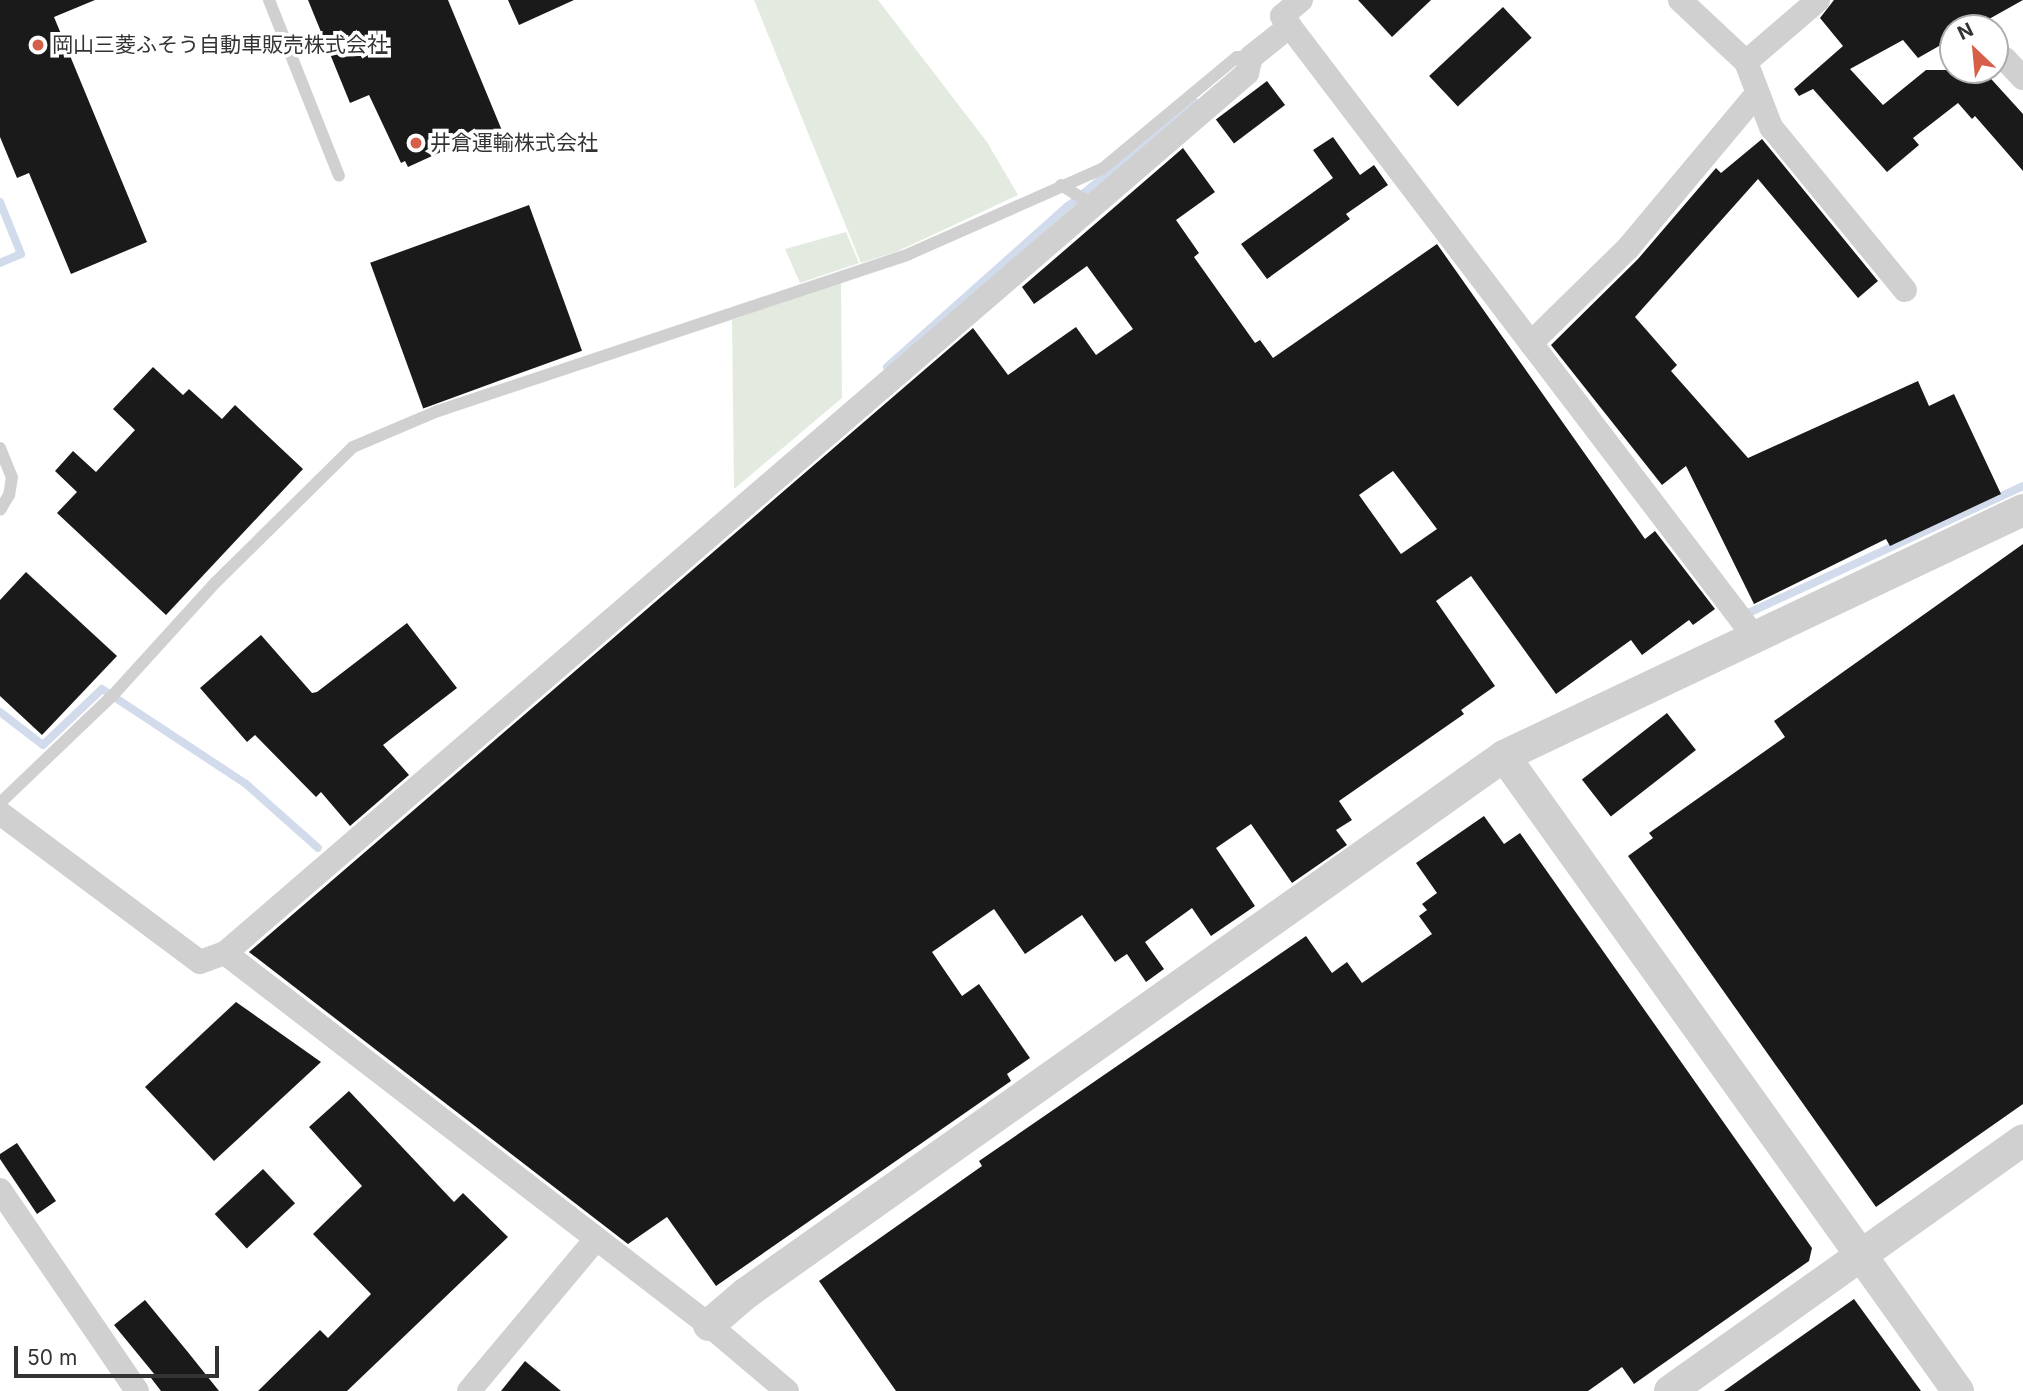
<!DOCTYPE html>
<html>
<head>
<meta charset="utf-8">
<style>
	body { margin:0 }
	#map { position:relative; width:2023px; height:1391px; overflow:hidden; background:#fff; font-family:Inter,"Noto Sans JP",sans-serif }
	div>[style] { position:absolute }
	.green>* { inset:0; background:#e3ebe0 }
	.stream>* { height:8px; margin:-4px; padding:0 4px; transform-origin:4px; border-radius:4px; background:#d2dbeb }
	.building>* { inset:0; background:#1a1a1a; transform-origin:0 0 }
	.service>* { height:12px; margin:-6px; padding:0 6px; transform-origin:6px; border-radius:6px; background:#d0d0d0 }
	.minor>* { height:24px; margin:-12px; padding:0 12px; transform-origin:12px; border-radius:12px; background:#d0d0d0 }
	.tertiary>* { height:32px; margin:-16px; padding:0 16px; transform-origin:16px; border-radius:16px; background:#d0d0d0 }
	.dots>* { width:19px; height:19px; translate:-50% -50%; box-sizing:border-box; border:4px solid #fff; border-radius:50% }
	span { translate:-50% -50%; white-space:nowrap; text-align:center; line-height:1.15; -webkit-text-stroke:7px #fff; paint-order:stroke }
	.poi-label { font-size:21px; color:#333 }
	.left { translate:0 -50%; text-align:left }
	.north { position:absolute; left:1939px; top:14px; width:70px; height:70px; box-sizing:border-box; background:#fff; border:2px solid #adadad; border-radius:50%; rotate:334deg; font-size:19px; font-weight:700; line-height:28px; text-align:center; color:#333 }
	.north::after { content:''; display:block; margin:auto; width:24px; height:32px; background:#d65f49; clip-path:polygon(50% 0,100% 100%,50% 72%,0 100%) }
	.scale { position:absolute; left:14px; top:1346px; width:205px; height:32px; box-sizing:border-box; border:4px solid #333; border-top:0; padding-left:9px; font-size:21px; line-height:24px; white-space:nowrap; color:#333; -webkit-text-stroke:5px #fff; paint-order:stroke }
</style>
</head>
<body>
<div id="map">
	<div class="green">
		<i style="clip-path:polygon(754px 0,878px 0,987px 142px,1018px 195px,896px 252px,861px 263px)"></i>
		<i style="clip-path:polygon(846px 232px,859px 263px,800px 283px,785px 249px)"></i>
		<i style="clip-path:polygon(841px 282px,842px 398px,734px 489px,732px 320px)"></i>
	</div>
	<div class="stream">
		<i style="left:0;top:202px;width:56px;rotate:68deg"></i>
		<i style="left:21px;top:254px;width:23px;rotate:157deg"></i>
		<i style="left:887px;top:367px;width:242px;rotate:-41.7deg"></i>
		<i style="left:1068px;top:206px;width:164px;rotate:-39.3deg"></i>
		<i style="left:1744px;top:615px;width:307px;rotate:-24.8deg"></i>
		<i style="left:0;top:712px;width:54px;rotate:37.5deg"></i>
		<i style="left:43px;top:745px;width:81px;rotate:-43.5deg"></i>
		<i style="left:102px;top:689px;width:173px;rotate:33.4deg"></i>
		<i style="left:246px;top:784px;width:96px;rotate:41.6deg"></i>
	</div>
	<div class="building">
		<i style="clip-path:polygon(0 0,95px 0,54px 17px,147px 242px,71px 274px,29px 173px,17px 178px,0 137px)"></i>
		<i style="clip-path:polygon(308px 0,448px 0,503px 133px,456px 154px,454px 149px,443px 151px,408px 167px,405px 161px,401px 163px,369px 95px,350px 103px)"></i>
		<i style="clip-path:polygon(508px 0,574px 0,519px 25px)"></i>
		<i style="clip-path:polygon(1358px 0,1431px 0,1392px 37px)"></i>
		<i style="clip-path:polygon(1834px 0,2023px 0,1973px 28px,1953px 28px,1953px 38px,1918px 58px,1903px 40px,1850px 69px,1883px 105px,1926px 70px,1983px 70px,2023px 114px,2023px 171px,1975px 116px,1972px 119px,1958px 103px,1913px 138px,1919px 145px,1887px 172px,1813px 89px,1799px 96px,1794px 89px,1843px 46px,1820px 18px)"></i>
		<i style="left:1503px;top:7px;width:42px;height:101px;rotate:47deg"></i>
		<i style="left:1267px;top:81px;width:30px;height:64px;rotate:53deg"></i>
		<i style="clip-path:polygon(1333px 137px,1360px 175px,1374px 165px,1388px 185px,1346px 214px,1350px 219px,1267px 279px,1241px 244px,1333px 178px,1313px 150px)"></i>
		<i style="clip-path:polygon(1762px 139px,1878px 281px,1858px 298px,1758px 179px,1635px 317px,1677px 365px,1671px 371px,1748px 458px,1918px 381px,1929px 406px,1954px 394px,2001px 494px,1890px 546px,1886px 539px,1754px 604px,1686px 466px,1662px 485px,1551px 345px,1638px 259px,1716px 168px,1721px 173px)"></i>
		<i style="clip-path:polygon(evenodd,1183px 148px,1215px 192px,1176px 220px,1199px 253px,1194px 257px,1255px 343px,1260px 340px,1273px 358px,1437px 244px,1645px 539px,1655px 531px,1715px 609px,1693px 625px,1689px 620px,1642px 655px,1631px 640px,1556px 694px,1471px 576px,1436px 601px,1495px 686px,1461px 710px,1464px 714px,1339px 801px,1352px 820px,1336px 830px,1347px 845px,1292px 883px,1251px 824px,1216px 848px,1255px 906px,1211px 936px,1192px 908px,1145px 942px,1164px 969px,1146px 982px,1127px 954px,1115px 962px,1082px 915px,1025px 954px,994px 909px,932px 952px,962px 996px,979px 984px,1030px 1058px,1007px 1074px,1011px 1081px,716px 1286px,667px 1217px,628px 1244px,249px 952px,973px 328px,1008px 375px,1076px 327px,1096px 355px,1133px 329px,1087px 266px,1034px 304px,1022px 287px,1183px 148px,1393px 471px,1437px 529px,1401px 554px,1359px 495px,1393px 471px)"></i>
		<i style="left:529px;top:205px;width:155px;height:169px;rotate:70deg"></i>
		<i style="clip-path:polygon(153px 367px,183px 395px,189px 389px,222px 419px,235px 405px,303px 469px,166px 615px,57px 513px,77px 492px,55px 471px,73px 451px,96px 472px,135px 430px,113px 409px)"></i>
		<i style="clip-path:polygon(2023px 544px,2023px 1104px,1876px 1207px,1628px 856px,1653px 838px,1649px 833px,1785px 737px,1774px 721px)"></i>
		<i style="clip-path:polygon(26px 572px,117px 656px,42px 735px,0 696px,0 600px)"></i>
		<i style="clip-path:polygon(407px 623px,457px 688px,383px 745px,409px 775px,350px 826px,321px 792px,316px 797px,255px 735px,247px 742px,200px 688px,261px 635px,312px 693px,317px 692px)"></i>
		<i style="left:1667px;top:713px;width:47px;height:108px;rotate:52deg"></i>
		<i style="clip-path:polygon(1484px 816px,1504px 844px,1520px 833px,1812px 1248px,1809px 1261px,1634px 1384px,1622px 1367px,1588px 1391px,896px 1391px,819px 1281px,982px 1166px,979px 1161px,1306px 936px,1332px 973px,1347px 962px,1362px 983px,1432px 934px,1419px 916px,1427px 910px,1422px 904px,1437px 893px,1416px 863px)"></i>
		<i style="clip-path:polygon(236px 1002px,321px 1062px,214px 1161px,145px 1087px)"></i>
		<i style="clip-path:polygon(349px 1091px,454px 1202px,463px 1193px,508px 1237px,347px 1391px,258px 1391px,320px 1330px,328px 1338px,371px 1294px,313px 1234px,362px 1186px,309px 1127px)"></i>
		<i style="clip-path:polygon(17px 1143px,56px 1201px,37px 1214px,0 1159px,0 1154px)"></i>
		<i style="left:263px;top:1169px;width:47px;height:66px;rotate:47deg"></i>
		<i style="clip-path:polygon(1854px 1299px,1921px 1391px,1724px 1391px)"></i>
		<i style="clip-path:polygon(145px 1300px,187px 1351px,219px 1391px,161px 1391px,151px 1378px,155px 1375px,114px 1325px)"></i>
		<i style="clip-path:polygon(525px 1361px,561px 1391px,501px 1391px)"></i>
	</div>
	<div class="service">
		<i style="left:269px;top:0;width:189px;rotate:68.3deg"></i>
		<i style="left:1061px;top:185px;width:36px;rotate:32deg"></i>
		<i style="left:0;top:448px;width:31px;rotate:68deg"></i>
		<i style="left:12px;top:477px;width:18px;rotate:99deg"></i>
		<i style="left:9px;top:495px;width:17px;rotate:121deg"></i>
		<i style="left:0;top:803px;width:158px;rotate:-43.7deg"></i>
		<i style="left:114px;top:694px;width:150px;rotate:-47.7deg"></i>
		<i style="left:215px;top:583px;width:194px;rotate:-44.6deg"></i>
		<i style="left:353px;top:447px;width:92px;rotate:-23deg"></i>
		<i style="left:438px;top:411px;width:496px;rotate:-18.4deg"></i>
		<i style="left:909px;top:254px;width:211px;rotate:-23.8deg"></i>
		<i style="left:1102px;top:169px;width:175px;rotate:-39.7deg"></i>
		<i style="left:1237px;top:57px;width:14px"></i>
	</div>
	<div class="minor">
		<i style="left:1301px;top:0;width:25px;rotate:140deg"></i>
		<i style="left:1282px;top:16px;width:778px;rotate:52.73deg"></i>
		<i style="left:1680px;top:0;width:91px;rotate:43.2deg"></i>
		<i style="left:1746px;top:62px;width:70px;rotate:69deg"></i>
		<i style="left:1771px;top:127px;width:211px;rotate:50.6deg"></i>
		<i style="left:2005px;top:59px;width:26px;rotate:47deg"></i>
		<i style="left:1746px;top:62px;width:95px;rotate:-40.7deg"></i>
		<i style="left:1531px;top:343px;width:136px;rotate:-44.4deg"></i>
		<i style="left:1628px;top:248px;width:192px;rotate:-50.1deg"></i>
		<i style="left:1751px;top:101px;width:9px;rotate:-21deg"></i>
		<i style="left:0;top:813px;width:249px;rotate:36.7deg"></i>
		<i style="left:200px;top:962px;width:27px;rotate:-20deg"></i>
		<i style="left:225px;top:953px;width:610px;rotate:37.55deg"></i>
		<i style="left:709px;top:1325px;width:102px;rotate:40.2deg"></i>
		<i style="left:225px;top:953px;width:1349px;rotate:-40.73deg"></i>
		<i style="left:1247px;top:73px;width:16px;rotate:-76deg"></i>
		<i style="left:1251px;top:57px;width:50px;rotate:-38.5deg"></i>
		<i style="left:0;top:1190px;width:243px;rotate:55.7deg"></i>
		<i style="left:469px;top:1391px;width:198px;rotate:-50.1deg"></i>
	</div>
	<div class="tertiary">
		<i style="left:1504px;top:756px;width:781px;rotate:54.44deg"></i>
		<i style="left:709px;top:1325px;width:48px;rotate:-40.7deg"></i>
		<i style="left:745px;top:1294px;width:930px;rotate:-35.33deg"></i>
		<i style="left:1504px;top:756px;width:574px;rotate:-25.36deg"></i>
		<i style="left:1670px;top:1391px;width:433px;rotate:-35.4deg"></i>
	</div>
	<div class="dots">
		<i style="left:38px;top:45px;background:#d65f49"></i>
		<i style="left:416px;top:143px;background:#d65f49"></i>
	</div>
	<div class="poi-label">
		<span class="left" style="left:52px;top:45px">岡山三菱ふそう自動車販売株式会社</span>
		<span class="left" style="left:430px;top:143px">井倉運輸株式会社</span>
	</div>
	<div class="north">N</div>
	<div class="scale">50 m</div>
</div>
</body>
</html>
